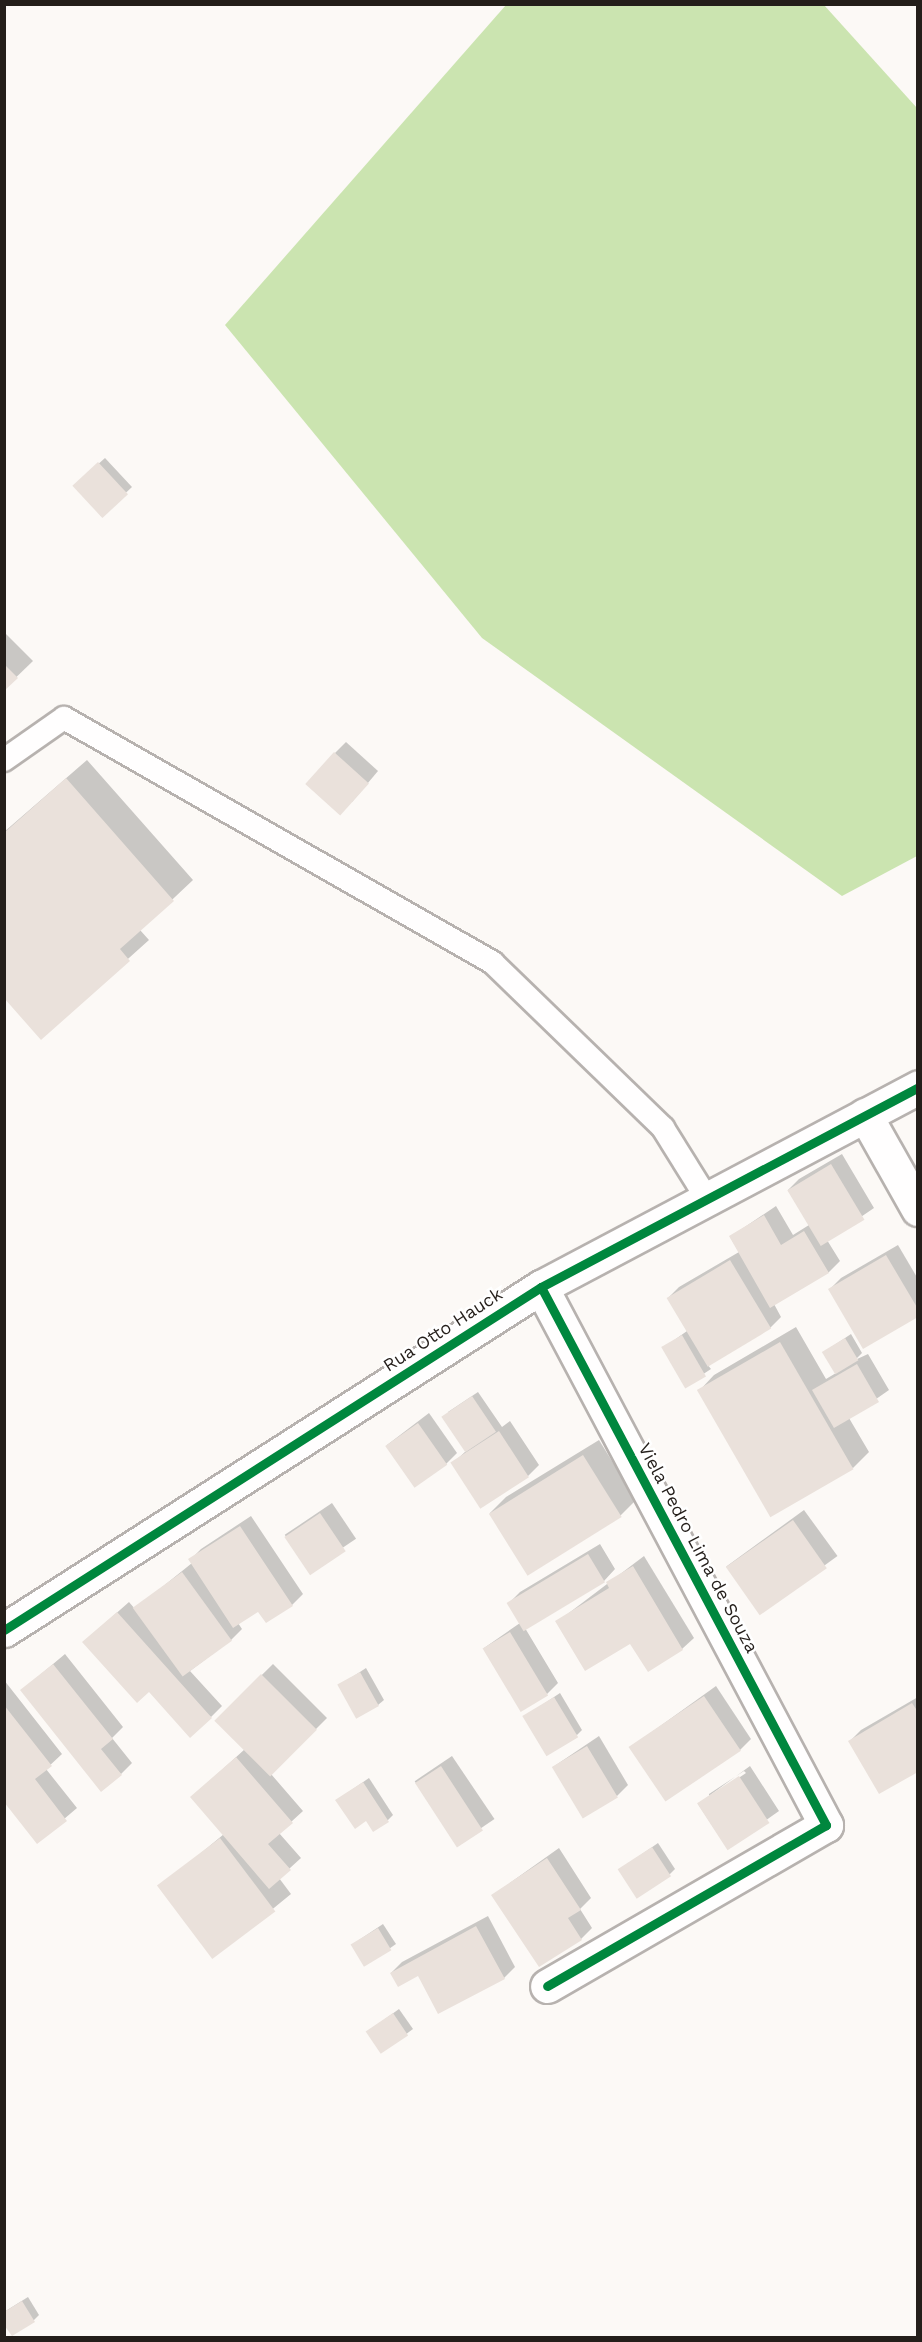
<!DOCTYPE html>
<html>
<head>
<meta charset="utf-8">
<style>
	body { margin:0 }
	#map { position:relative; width:922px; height:2342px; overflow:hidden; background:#fcf9f6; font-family:"Work Sans",sans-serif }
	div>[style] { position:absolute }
	.forest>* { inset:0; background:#cbe4b0 }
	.shadow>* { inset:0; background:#0003; transform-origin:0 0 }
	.building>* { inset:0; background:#eae1db; transform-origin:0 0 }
	.roads { filter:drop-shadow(2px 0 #b7b2af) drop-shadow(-2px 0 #b7b2af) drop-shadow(0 2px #b7b2af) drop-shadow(0 -2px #b7b2af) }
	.lane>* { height:22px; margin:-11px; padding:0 11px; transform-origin:11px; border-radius:11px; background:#fffefe }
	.street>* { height:33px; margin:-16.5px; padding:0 16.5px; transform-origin:16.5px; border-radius:16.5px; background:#fffefe }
	.secondary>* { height:33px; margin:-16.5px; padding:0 16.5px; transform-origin:16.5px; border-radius:16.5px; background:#fffefe }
	.cycleway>* { height:9px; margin:-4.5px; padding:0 4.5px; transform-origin:4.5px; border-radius:4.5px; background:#00873e }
	span { translate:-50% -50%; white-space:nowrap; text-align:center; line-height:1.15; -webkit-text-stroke:5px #fff; paint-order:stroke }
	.street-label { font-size:18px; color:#241e1a }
	.frame { position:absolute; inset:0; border:6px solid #241e1a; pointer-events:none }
</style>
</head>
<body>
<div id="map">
	<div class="forest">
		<i style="clip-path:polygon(506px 5px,824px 5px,917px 108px,917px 856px,842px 896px,482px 638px,225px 325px)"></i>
	</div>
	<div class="shadow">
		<i style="clip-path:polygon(105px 458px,132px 487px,101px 516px,79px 481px)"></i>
		<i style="clip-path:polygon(4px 632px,33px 661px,4px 689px)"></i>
		<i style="clip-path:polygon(346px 742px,378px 771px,352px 802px,335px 753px)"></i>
		<i style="clip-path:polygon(87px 760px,193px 880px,140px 930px,149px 940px,41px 1037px,4px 996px,4px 832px)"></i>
		<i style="clip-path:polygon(842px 1154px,874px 1208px,827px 1240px,840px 1261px,829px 1272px,774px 1304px,781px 1317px,770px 1328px,707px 1364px,711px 1369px,685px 1386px,663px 1348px,687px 1331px,668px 1298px,679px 1287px,739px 1252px,730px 1237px,776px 1206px,793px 1235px,809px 1225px,788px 1190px,799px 1179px)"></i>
		<i style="clip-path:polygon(898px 1245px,918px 1279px,918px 1315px,830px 1289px,841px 1278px)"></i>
		<i style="clip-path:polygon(796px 1327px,826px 1379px,836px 1373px,824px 1352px,851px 1334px,862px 1353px,855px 1360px,868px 1354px,889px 1390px,849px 1418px,869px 1452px,853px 1468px,699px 1391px,714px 1375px)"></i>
		<i style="clip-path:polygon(478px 1392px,502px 1427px,510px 1421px,539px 1465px,528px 1476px,453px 1463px,466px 1451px,448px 1412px)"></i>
		<i style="clip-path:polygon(429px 1413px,457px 1453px,446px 1464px,387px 1445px)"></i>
		<i style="clip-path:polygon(599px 1440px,636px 1500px,620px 1516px,490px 1513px,506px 1497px)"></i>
		<i style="left:332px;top:1503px;width:43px;height:57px;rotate:56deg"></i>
		<i style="left:804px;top:1510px;width:57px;height:96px;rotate:54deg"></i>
		<i style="clip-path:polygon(251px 1516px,303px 1594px,292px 1605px,259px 1610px,238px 1623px,242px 1629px,231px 1640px,190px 1671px,222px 1706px,211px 1717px,95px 1632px,129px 1602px,135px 1609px,192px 1563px,190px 1560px,201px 1549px)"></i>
		<i style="clip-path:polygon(600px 1544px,615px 1569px,604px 1581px,525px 1628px,558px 1683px,547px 1694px,484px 1648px,520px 1623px,509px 1603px,520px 1592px)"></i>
		<i style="clip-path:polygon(644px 1556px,694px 1638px,682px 1649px,631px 1641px,557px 1622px)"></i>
		<i style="clip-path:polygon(65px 1654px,123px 1727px,112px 1738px,132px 1763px,121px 1774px,22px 1690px)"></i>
		<i style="clip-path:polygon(273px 1664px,327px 1718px,271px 1774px,303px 1811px,279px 1833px,301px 1858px,279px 1878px,291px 1894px,214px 1957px,160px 1887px,224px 1834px,192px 1797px,245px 1749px,216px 1720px)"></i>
		<i style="clip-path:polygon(366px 1668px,384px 1700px,378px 1705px,340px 1685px)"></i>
		<i style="clip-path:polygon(4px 1680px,62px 1754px,46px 1769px,77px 1808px,37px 1842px,4px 1800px)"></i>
		<i style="clip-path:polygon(716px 1686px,751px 1739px,740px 1750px,631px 1747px)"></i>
		<i style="clip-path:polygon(560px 1693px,582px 1730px,577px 1735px,524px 1717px)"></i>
		<i style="clip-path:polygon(918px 1697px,918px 1770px,850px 1741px,861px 1730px)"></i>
		<i style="clip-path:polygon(599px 1736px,628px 1785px,617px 1796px,553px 1767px)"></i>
		<i style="left:452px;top:1756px;width:76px;height:45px;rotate:56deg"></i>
		<i style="clip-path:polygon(evenodd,750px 1766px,779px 1811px,727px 1848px,698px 1804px,750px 1766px,744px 1771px,746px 1773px,709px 1798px,709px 1794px,744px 1771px)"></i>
		<i style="clip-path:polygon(369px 1778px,393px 1815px,388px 1820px,367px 1819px,337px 1800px)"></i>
		<i style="clip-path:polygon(658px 1843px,675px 1869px,670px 1874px,619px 1870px)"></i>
		<i style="clip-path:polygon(559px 1848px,591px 1898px,580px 1909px,592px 1928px,581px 1939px,493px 1895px)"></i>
		<i style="clip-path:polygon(488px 1916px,515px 1967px,504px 1978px,391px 1973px,402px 1962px)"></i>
		<i style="clip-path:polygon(383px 1924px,396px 1944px,366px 1965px,359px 1940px)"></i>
		<i style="clip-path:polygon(399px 2009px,413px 2029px,382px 2052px,374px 2027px)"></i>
		<i style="clip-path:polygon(28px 2297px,39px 2315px,34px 2320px,4px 2322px,4px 2312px)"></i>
	</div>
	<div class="building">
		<i style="left:98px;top:462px;width:44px;height:35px;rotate:47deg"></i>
		<i style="clip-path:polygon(4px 664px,18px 678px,4px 691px)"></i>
		<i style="left:334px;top:752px;width:47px;height:43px;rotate:42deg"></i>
		<i style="clip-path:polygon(66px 778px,174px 901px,120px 949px,130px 961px,41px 1040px,4px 998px,4px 833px)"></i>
		<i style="left:831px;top:1164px;width:65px;height:51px;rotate:59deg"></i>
		<i style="clip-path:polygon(764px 1215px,781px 1245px,804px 1231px,829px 1273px,770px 1308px,729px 1236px)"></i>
		<i style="clip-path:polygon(886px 1255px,918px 1309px,918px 1317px,863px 1349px,828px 1289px)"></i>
		<i style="left:730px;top:1260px;width:80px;height:74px;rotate:59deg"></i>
		<i style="left:682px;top:1335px;width:48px;height:24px;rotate:60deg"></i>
		<i style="left:845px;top:1338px;width:26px;height:27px;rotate:59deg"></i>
		<i style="left:780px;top:1342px;width:147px;height:96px;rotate:60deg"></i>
		<i style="left:857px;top:1364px;width:44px;height:52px;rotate:60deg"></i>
		<i style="left:472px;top:1396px;width:43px;height:37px;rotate:56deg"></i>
		<i style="left:418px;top:1423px;width:51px;height:40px;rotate:55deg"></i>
		<i style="left:499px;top:1431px;width:55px;height:58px;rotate:57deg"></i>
		<i style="left:583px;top:1455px;width:73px;height:111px;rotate:58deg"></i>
		<i style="left:320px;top:1513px;width:46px;height:43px;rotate:56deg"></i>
		<i style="left:793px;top:1520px;width:59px;height:82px;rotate:55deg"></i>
		<i style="clip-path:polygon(240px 1526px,293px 1606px,266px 1623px,258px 1612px,233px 1628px,188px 1559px)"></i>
		<i style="left:588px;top:1554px;width:33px;height:95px;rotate:59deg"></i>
		<i style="clip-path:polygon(633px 1566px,683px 1650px,648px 1672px,630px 1644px,585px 1671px,555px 1621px,609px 1588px,606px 1582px)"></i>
		<i style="left:182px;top:1572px;width:85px;height:61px;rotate:54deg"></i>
		<i style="clip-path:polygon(117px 1612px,212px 1718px,190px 1738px,149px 1692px,137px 1703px,82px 1642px)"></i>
		<i style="left:510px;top:1632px;width:74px;height:32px;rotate:59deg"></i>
		<i style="clip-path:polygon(53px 1664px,113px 1739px,101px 1749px,122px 1775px,101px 1792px,20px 1690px)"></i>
		<i style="left:360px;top:1672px;width:39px;height:26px;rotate:61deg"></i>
		<i style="left:261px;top:1674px;width:79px;height:66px;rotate:45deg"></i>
		<i style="left:704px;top:1696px;width:66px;height:91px;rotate:56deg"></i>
		<i style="left:554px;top:1697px;width:47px;height:37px;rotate:59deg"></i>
		<i style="clip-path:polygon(912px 1703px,918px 1712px,918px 1772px,879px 1794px,848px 1741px)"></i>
		<i style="clip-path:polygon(4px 1705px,52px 1766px,35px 1779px,67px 1821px,37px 1844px,4px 1802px)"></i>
		<i style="left:587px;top:1746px;width:60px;height:41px;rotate:59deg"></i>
		<i style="clip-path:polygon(236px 1757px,293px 1823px,268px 1844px,291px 1870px,269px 1889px,190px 1797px)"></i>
		<i style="left:441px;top:1766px;width:77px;height:31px;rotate:57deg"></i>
		<i style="left:739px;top:1776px;width:56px;height:50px;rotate:57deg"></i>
		<i style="clip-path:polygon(363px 1782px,389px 1822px,373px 1832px,366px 1821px,355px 1829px,335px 1800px)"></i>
		<i style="left:220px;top:1838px;width:92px;height:79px;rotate:53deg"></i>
		<i style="left:652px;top:1847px;width:35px;height:41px;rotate:57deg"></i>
		<i style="clip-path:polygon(547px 1858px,581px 1910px,568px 1918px,582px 1940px,539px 1967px,491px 1895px)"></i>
		<i style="clip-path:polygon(476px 1926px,505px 1979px,438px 2014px,418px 1976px,398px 1987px,390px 1973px)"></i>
		<i style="left:378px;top:1928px;width:26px;height:32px;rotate:59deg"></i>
		<i style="left:393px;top:2013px;width:27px;height:33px;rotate:56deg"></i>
		<i style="clip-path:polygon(22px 2301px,35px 2322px,12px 2336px,4px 2325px,4px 2312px)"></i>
	</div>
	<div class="roads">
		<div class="lane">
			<i style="left:4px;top:760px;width:73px;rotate:-35deg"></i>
			<i style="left:64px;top:718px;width:494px;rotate:29.7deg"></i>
			<i style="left:493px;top:963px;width:237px;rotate:44.1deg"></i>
			<i style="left:663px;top:1128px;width:81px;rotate:58.1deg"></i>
		</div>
		<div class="street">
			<i style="left:865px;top:1115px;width:108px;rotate:60.6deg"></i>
			<i style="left:541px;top:1287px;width:609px;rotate:62.09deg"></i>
			<i style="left:826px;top:1825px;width:322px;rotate:150deg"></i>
		</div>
		<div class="secondary">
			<i style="left:4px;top:1630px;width:637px;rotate:-32.57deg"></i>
			<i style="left:541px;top:1287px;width:427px;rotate:-27.9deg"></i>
		</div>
	</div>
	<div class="cycleway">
		<i style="left:541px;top:1287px;width:609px;rotate:62.09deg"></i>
		<i style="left:826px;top:1825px;width:322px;rotate:150deg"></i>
		<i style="left:4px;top:1630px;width:637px;rotate:-32.57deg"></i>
		<i style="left:541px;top:1287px;width:427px;rotate:-27.9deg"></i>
	</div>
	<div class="street-label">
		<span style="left:443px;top:1330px;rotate:-33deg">Rua Otto Hauck</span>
		<span style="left:698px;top:1548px;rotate:62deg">Viela Pedro Lima de Souza</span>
	</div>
	<div class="frame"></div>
</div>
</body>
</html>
